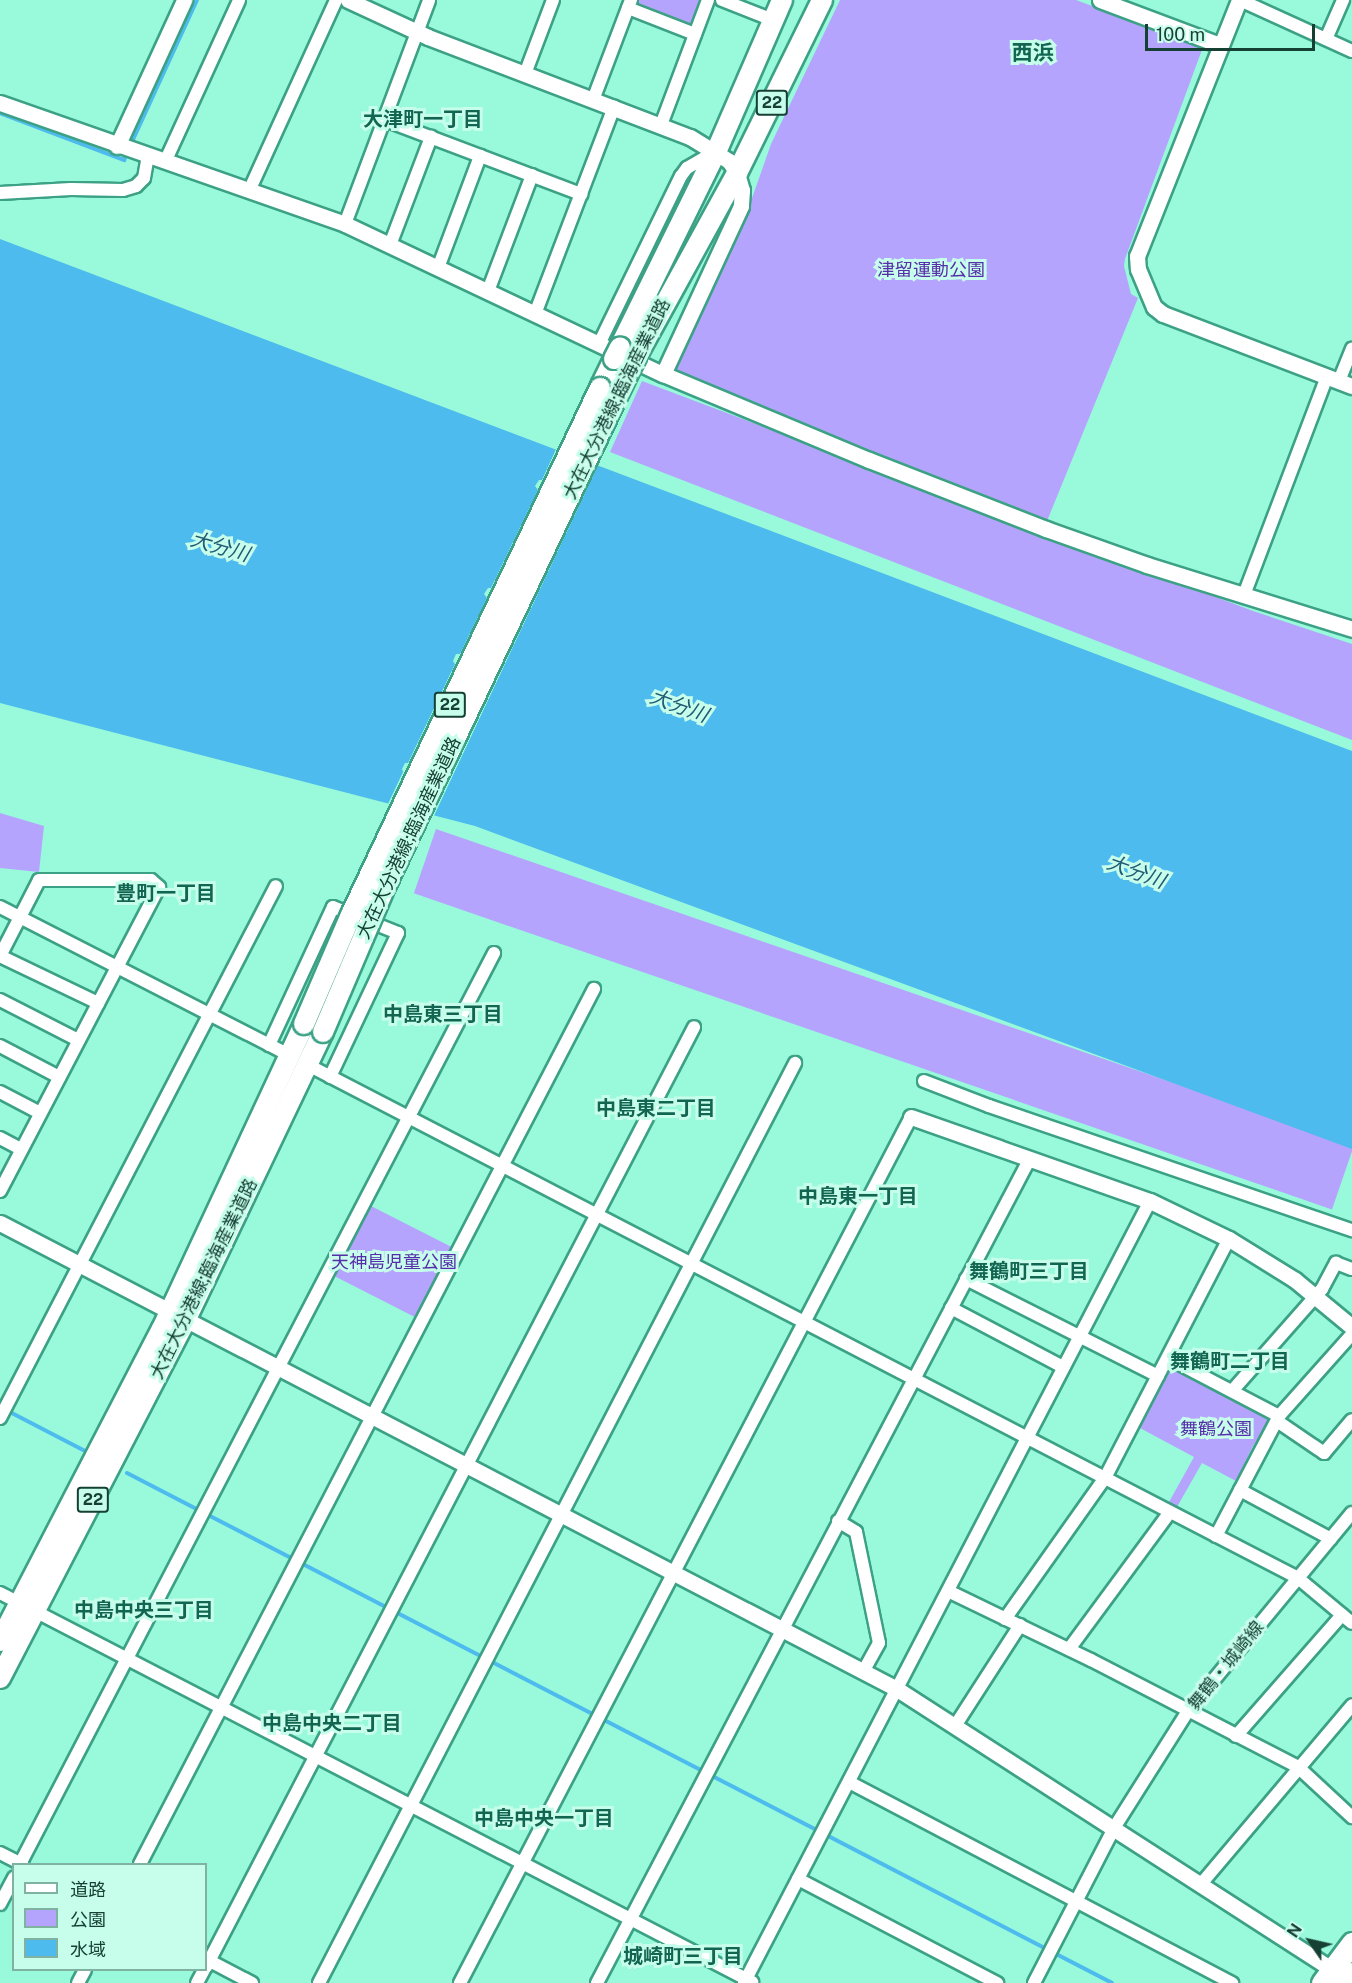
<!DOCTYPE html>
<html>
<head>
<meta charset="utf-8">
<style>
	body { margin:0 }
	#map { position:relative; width:1352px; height:1983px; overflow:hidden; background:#98fadb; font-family:"Public Sans","Noto Sans JP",sans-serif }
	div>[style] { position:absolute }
	.green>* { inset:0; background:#b5a4fe; transform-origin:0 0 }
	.water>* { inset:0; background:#4dbbed }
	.pier>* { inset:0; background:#98fadb }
	.stream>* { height:4px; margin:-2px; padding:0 2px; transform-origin:2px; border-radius:2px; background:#4dbbed }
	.roads { filter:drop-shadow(2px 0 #3ca185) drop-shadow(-2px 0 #3ca185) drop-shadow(0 2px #3ca185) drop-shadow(0 -2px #3ca185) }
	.minor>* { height:12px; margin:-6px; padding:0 6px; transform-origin:6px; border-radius:6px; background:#fff }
	.tertiary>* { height:15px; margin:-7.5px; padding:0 7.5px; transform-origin:7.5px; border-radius:7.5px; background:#fff }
	.primary>* { height:20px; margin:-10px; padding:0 10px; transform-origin:10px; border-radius:10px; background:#fff }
	.trunk>* { height:21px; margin:-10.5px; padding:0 10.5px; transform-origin:10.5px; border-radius:10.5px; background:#fff }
	.bridges { filter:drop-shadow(2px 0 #3ca185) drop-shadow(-2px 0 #3ca185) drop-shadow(0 2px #3ca185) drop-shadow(0 -2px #3ca185) }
	.primary-bridge>* { height:20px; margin:-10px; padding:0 10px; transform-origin:10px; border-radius:10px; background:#fff }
	span { translate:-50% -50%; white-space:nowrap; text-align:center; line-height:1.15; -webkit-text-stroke:6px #c7feeb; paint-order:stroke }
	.shield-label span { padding:2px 4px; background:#c7feeb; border:2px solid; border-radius:4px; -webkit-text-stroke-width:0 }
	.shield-label { font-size:16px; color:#164034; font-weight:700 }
	.park-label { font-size:18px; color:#572ea9 }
	.street-label { font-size:18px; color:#164034 }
	.neighbourhood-label { font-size:20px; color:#126551; font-weight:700 }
	.water-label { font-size:20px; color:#205a74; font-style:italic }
	.quarter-label { font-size:21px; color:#126551; font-weight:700 }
	.legend { position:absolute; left:12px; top:1863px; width:195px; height:108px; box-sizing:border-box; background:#c7feeb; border:2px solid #80b2a2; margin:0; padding:8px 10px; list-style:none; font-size:18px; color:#164034 }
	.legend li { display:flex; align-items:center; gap:12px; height:30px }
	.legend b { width:30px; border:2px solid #80b2a2 }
	.north { position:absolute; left:1280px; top:1911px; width:60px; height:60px; -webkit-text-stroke:4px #c7feeb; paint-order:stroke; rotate:304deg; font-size:16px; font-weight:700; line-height:24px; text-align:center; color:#164034 }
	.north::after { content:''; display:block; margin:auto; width:21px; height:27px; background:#164034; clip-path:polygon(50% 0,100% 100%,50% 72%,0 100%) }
	.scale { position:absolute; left:1145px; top:24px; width:170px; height:27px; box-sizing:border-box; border:3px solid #164034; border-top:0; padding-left:8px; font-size:18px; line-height:21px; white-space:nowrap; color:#164034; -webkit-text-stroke:4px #c7feeb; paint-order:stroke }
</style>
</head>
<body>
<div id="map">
	<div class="green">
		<i style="clip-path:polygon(636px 0,705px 0,696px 24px,691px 26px,637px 6px)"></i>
		<i style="clip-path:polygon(840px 0,1076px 0,1203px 47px,1125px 259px,1124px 266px,1131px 294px,1138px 298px,1047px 521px,846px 444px,674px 369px,751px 201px,771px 144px)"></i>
		<i style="clip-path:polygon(642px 381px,1253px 611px,1352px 644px,1352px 740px,610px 452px)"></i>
		<i style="clip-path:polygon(0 813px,44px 826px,39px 872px,0 868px)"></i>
		<i style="left:436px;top:829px;width:971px;height:68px;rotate:19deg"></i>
		<i style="left:371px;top:1206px;width:91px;height:79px;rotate:27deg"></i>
		<i style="clip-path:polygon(1175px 1367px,1267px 1415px,1270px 1420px,1253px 1446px,1236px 1481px,1202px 1463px,1177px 1507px,1169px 1502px,1194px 1457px,1138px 1427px,1169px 1368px)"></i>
	</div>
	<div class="water">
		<i style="clip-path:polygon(0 239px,1352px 751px,1352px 1149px,475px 826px,0 703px)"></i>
	</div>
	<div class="pier">
		<i style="clip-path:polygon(557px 447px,599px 463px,433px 818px,387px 806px,403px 772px,402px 769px,405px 763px,408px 763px,455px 664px,453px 661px,456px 654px,460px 654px,487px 598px,484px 594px,488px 588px,491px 588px,538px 490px,535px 486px,539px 480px,542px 480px)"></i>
	</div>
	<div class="stream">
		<i style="left:0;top:113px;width:133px;rotate:20.8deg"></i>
		<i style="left:124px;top:160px;width:10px;rotate:-66deg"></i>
		<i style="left:131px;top:144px;width:158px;rotate:-65.4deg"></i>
		<i style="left:6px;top:1410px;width:89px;rotate:27.4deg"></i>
		<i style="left:127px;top:1473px;width:1109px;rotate:27.37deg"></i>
	</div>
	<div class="roads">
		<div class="minor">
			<i style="left:722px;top:0;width:55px;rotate:21.4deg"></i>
			<i style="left:1240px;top:0;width:123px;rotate:24.5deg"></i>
			<i style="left:628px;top:8px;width:72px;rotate:21.2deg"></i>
			<i style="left:1326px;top:39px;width:43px;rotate:-66.4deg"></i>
			<i style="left:525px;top:74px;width:79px;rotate:-69.3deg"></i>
			<i style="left:593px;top:100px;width:107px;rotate:-69.2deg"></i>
			<i style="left:385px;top:120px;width:210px;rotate:20.7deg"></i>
			<i style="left:661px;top:125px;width:134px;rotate:-69.4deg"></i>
			<i style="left:165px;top:162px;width:178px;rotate:-65.4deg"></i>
			<i style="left:249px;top:191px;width:210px;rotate:-65.5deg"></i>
			<i style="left:0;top:193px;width:71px;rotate:-3.2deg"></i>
			<i style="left:71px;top:189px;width:52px;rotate:1.1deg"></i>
			<i style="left:123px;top:190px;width:14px;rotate:-17deg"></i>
			<i style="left:136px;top:186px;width:11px;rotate:-45deg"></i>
			<i style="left:144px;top:178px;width:22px;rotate:-80deg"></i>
			<i style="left:345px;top:224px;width:239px;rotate:-69.4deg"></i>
			<i style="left:390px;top:245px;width:116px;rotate:-69.2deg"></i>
			<i style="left:438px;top:268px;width:120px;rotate:-69.4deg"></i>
			<i style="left:488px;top:291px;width:124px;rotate:-69.2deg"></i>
			<i style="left:535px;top:314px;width:222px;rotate:-69.1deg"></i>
			<i style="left:599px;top:344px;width:187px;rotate:-64deg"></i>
			<i style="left:681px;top:176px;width:10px;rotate:-53deg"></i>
			<i style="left:687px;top:168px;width:32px;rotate:-30deg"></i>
			<i style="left:1339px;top:381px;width:35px;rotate:-68deg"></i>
			<i style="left:1244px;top:595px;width:233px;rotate:-69.2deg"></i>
			<i style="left:0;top:907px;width:325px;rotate:27.1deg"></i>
			<i style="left:0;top:956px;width:85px;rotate:-62.8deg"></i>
			<i style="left:39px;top:880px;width:112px"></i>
			<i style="left:151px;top:880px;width:11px;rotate:41deg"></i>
			<i style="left:159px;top:887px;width:343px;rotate:117.6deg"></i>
			<i style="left:0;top:956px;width:109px;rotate:25.6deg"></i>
			<i style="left:0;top:1000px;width:88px;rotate:27.1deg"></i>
			<i style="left:269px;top:1045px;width:152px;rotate:-65.1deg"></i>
			<i style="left:333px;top:907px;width:70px;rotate:21.8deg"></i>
			<i style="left:398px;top:933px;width:159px;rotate:115.3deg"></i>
			<i style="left:0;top:1046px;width:67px;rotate:27.7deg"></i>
			<i style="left:308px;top:1065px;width:1115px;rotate:27.39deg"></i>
			<i style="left:1298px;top:1578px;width:70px;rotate:39.8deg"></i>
			<i style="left:924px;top:1081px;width:70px;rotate:21deg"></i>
			<i style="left:989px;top:1106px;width:384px;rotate:18.9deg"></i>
			<i style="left:0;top:1092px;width:45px;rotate:27.7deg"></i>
			<i style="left:0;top:1138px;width:24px;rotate:28deg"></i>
			<i style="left:966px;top:1279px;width:215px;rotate:26.8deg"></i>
			<i style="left:951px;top:1308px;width:127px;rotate:27.8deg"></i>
			<i style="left:1168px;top:1358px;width:125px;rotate:27.6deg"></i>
			<i style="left:1232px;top:1391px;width:136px;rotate:-48.6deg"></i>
			<i style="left:1322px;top:1289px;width:30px;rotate:-62deg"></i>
			<i style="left:1336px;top:1263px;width:17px;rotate:21deg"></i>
			<i style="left:0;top:1418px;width:599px;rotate:-62.58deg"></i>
			<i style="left:1277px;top:1421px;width:57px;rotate:34.2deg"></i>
			<i style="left:1324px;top:1453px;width:43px;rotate:-49.7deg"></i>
			<i style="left:1240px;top:1490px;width:103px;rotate:28.3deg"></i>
			<i style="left:838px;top:1521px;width:21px;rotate:31deg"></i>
			<i style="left:856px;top:1532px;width:113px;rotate:78.3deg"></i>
			<i style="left:879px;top:1643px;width:33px;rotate:119deg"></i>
			<i style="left:1216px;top:1536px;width:136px;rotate:-62.3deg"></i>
			<i style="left:1279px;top:1416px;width:110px;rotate:-48.3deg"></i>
			<i style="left:948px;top:1591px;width:159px;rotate:25.8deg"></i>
			<i style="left:1091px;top:1660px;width:233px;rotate:27.3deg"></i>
			<i style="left:1298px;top:1767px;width:74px;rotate:42.8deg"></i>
			<i style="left:0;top:1593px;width:847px;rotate:27.35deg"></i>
			<i style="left:1005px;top:1619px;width:173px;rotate:-54.7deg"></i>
			<i style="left:1105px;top:1478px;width:269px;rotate:-62.6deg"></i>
			<i style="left:1069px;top:1649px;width:170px;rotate:-53.6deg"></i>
			<i style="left:955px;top:1726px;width:120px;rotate:-57.2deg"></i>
			<i style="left:1236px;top:1736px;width:161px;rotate:-48.8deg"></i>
			<i style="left:849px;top:1782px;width:433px;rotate:27.7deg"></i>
			<i style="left:0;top:1853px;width:25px;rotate:27deg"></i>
			<i style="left:20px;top:1864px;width:1027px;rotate:-62.51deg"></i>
			<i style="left:140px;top:1864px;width:986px;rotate:-62.58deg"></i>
			<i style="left:798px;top:1879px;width:225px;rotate:27.6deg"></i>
			<i style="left:1201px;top:1884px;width:234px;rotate:-49.8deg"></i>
			<i style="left:0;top:1904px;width:30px;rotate:-62deg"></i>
			<i style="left:206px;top:1959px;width:52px;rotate:27.6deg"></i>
			<i style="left:206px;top:1967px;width:1059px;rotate:-62.56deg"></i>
			<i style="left:78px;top:1983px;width:15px;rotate:-62deg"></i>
			<i style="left:197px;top:1983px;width:15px;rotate:-62deg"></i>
			<i style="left:319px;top:1983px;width:1036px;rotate:-62.64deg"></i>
			<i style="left:460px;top:1983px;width:976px;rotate:-62.49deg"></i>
			<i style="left:597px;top:1983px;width:929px;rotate:-62.3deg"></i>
			<i style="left:744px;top:1983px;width:881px;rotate:-62.56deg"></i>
			<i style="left:1034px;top:1983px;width:174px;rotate:-62.7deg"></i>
			<i style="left:1114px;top:1828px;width:138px;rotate:-57.7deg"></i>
			<i style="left:1188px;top:1711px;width:257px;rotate:-50.4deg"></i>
		</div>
		<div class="tertiary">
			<i style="left:348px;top:0;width:88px;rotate:24.8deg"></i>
			<i style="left:428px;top:37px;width:280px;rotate:20.9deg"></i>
			<i style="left:690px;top:137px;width:46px;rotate:31.6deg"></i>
			<i style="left:729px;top:161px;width:14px;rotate:56deg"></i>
			<i style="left:737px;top:173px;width:18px;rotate:74deg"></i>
			<i style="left:742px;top:190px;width:16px;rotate:94deg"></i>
			<i style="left:741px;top:206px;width:185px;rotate:114.9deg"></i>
			<i style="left:1100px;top:0;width:128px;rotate:20.6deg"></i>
			<i style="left:1239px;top:0;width:276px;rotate:111.7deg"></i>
			<i style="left:1137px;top:256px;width:13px;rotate:86deg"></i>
			<i style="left:1138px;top:269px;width:41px;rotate:67.2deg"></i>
			<i style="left:1154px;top:307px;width:11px;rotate:38deg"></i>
			<i style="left:1163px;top:314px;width:202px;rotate:20.9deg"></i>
			<i style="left:0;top:103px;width:366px;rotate:19.3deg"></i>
			<i style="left:345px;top:224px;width:352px;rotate:25.3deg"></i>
			<i style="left:663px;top:374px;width:223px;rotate:22.7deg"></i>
			<i style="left:869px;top:460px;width:190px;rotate:21.3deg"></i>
			<i style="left:1046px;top:529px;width:107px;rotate:19.6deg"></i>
			<i style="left:1147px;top:565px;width:215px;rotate:17.3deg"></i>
			<i style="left:117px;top:146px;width:161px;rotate:-65.3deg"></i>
			<i style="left:911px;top:1117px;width:253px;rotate:19.4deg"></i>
			<i style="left:1150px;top:1201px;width:88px;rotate:25.7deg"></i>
			<i style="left:1229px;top:1239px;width:78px;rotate:31.8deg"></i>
			<i style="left:1295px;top:1280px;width:74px;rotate:39.5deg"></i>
			<i style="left:0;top:1223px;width:1011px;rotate:27.45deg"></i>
			<i style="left:897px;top:1689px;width:526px;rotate:32.81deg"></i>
		</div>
		<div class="primary">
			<i style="left:620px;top:347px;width:217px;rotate:-63.8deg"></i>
			<i style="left:716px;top:152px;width:166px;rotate:-66.5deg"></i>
			<i style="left:637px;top:355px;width:208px;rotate:-61.2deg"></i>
			<i style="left:737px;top:173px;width:193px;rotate:-63.8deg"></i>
			<i style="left:600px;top:388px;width:32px;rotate:-64deg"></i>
			<i style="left:617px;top:396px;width:32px;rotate:-64deg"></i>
			<i style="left:0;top:1641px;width:352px;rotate:-62.6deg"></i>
			<i style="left:162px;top:1329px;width:336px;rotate:-65deg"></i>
			<i style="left:0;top:1678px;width:402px;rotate:-62.6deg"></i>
			<i style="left:185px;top:1321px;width:320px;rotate:-64.5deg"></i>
		</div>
		<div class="trunk">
			<i style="left:1322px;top:1983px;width:50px;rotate:-53.1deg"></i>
			<i style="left:1345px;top:1983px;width:12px;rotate:-55deg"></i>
		</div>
	</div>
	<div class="bridges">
		<div class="primary-bridge">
			<i style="left:614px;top:359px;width:13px;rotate:-63deg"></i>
			<i style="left:631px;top:367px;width:13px;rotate:-63deg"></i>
			<i style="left:304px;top:1024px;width:119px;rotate:-66.7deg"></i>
			<i style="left:351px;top:915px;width:583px;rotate:-64.71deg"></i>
			<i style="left:323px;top:1032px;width:153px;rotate:-66.9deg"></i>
			<i style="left:383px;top:891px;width:548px;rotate:-64.7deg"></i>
		</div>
	</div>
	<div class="shield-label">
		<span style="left:772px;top:103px">22</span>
		<span style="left:450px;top:705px">22</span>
		<span style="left:93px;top:1500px">22</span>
	</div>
	<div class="park-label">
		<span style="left:931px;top:270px">津留運動公園</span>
		<span style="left:394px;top:1262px">天神島児童公園</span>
		<span style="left:1216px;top:1429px">舞鶴公園</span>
	</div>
	<div class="street-label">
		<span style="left:617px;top:399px;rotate:-64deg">大在大分港線;臨海産業道路</span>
		<span style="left:409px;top:838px;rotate:-65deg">大在大分港線;臨海産業道路</span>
		<span style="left:204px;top:1279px;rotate:-64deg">大在大分港線;臨海産業道路</span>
		<span style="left:1226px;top:1666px;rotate:-51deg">舞鶴・城崎線</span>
	</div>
	<div class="neighbourhood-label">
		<span style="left:423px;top:119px">大津町一丁目</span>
		<span style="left:166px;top:893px">豊町一丁目</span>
		<span style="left:443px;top:1014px">中島東三丁目</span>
		<span style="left:656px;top:1108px">中島東二丁目</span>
		<span style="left:858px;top:1196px">中島東一丁目</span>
		<span style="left:1029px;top:1271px">舞鶴町三丁目</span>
		<span style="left:1230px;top:1361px">舞鶴町二丁目</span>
		<span style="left:144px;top:1610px">中島中央三丁目</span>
		<span style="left:332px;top:1723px">中島中央二丁目</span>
		<span style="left:544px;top:1818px">中島中央一丁目</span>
		<span style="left:683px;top:1956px">城崎町三丁目</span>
	</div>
	<div class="water-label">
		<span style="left:220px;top:547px;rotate:16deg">大分川</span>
		<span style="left:679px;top:706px;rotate:20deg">大分川</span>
		<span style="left:1136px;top:872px;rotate:20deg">大分川</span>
	</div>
	<div class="quarter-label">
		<span style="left:1033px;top:53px">西浜</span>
	</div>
	<ul class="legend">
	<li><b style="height:8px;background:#fff"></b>道路</li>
	<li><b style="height:16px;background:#b5a4fe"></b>公園</li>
	<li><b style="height:16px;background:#4dbbed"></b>水域</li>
	</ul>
	<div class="north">N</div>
	<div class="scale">100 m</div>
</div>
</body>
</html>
